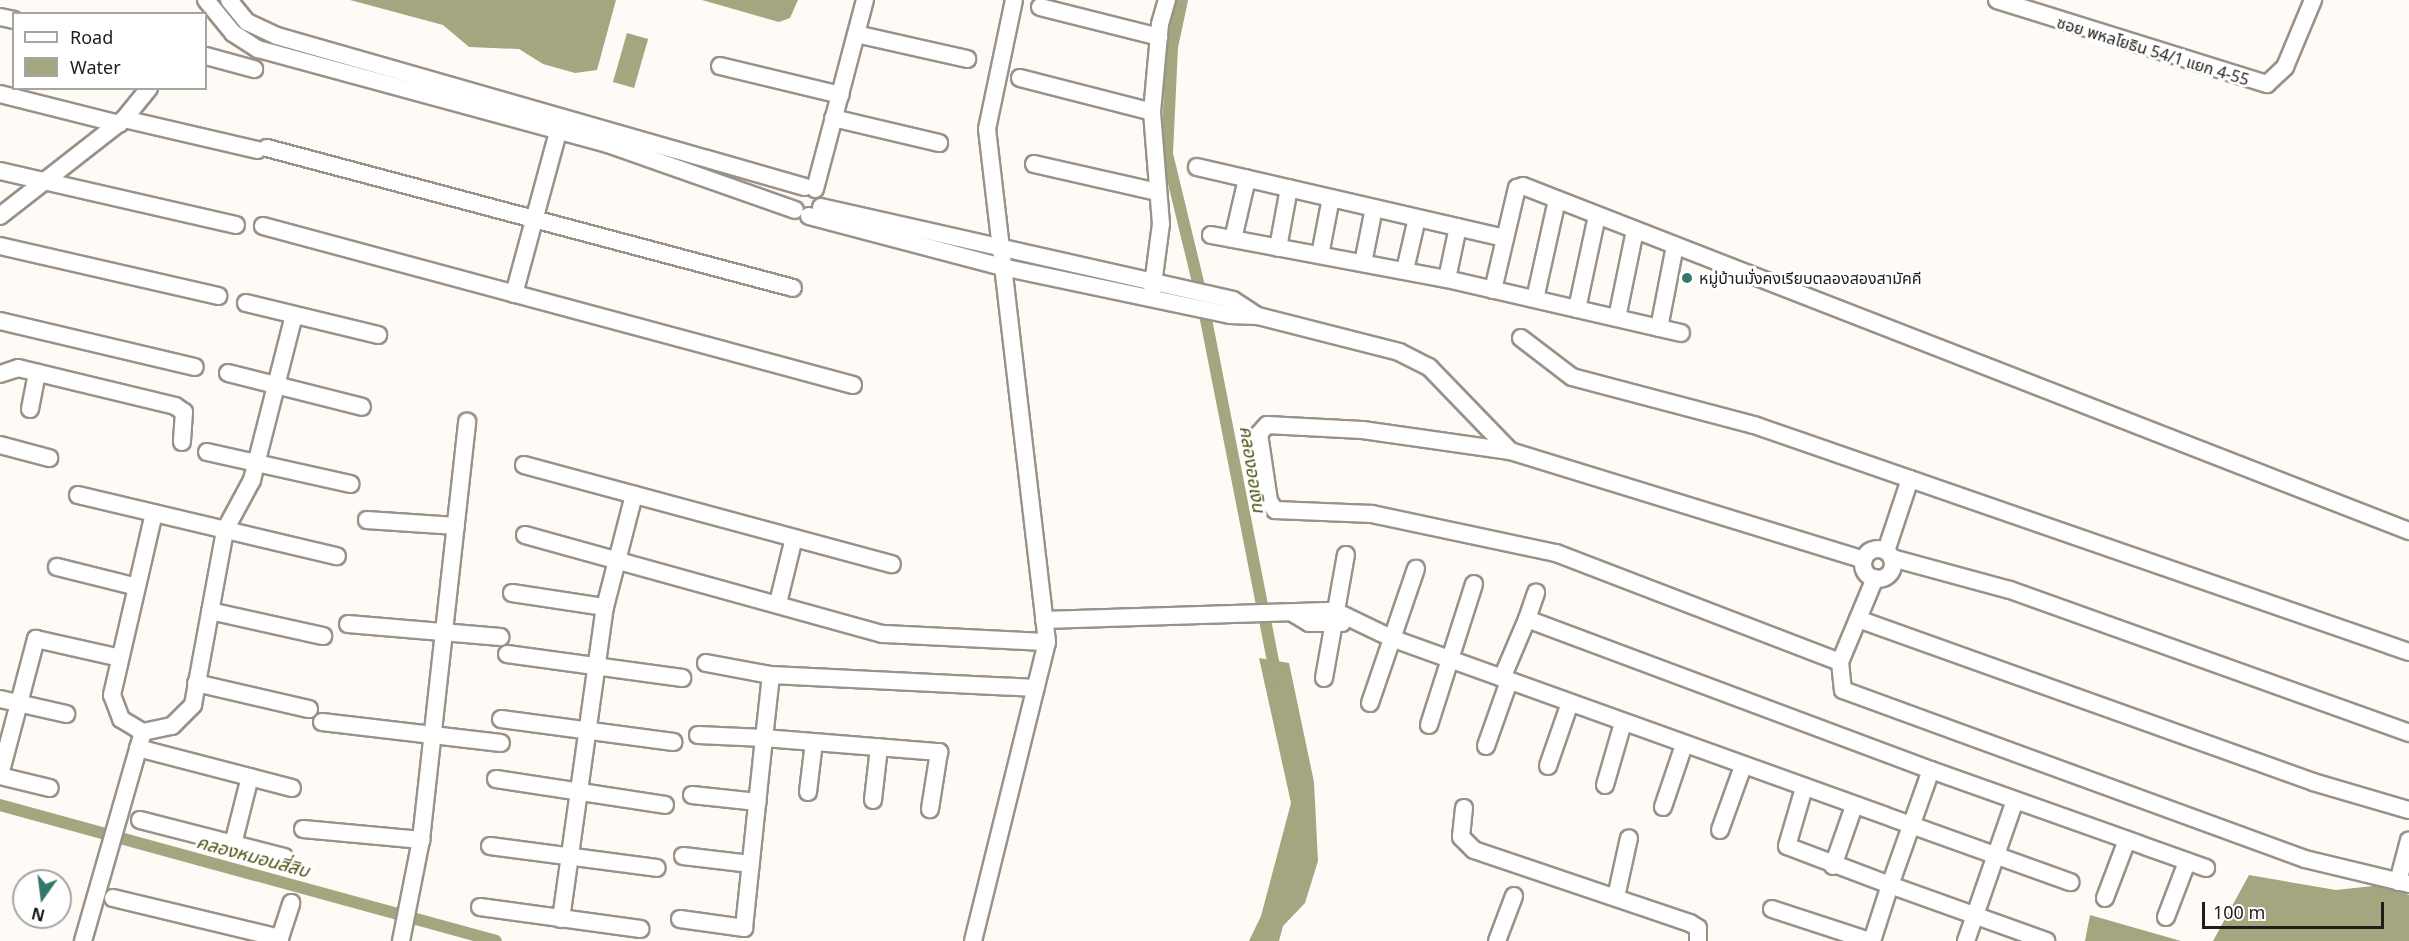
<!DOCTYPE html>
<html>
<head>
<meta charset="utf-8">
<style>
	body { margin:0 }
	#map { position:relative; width:2409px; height:941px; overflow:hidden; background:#fefbf7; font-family:"Noto Sans","Noto Sans Thai",sans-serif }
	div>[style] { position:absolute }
	.water>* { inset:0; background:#a3a67f; transform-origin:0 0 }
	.canal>* { height:12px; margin:-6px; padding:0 6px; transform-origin:6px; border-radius:6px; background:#a3a67f }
	.roads { filter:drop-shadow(2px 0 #9a9189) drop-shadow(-2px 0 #9a9189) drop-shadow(0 2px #9a9189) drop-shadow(0 -2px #9a9189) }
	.minor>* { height:16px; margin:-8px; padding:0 8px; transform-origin:8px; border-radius:8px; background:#fff }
	.minor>.ring { margin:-8px; padding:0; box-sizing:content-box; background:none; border:16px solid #fff; border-radius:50% }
	.dots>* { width:16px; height:16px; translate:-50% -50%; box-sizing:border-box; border:3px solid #fff; border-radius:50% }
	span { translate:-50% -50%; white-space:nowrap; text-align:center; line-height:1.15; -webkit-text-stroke:6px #fff; paint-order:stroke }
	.street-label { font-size:16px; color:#201d19 }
	.poi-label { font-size:16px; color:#201d19 }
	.left { translate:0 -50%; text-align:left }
	.water-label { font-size:18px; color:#4d500f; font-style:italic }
	.legend { position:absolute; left:12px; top:12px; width:195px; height:78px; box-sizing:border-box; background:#fff; border:2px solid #a6a5a3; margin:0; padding:8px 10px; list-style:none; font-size:18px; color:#201d19 }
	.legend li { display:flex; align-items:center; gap:12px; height:30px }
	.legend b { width:30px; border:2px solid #a6a5a3 }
	.north { position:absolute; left:12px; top:869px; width:60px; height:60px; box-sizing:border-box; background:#fff; border:2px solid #a6a5a3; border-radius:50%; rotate:194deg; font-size:16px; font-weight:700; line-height:24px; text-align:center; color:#201d19 }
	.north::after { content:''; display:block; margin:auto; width:21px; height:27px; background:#33786b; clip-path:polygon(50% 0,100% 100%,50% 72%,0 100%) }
	.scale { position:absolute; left:2202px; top:902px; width:182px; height:27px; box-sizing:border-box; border:3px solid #201d19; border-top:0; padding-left:8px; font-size:18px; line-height:21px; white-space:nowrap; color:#201d19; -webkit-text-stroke:4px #fff; paint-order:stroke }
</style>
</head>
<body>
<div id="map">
	<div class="water">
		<i style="clip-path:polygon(350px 0,616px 0,597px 70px,575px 73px,543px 64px,519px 49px,469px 47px,443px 25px)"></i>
		<i style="clip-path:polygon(702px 0,798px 0,790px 18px,779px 22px)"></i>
		<i style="left:627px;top:33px;width:22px;height:51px;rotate:16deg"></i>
		<i style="clip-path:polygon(1259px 658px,1289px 663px,1314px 782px,1318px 861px,1305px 903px,1283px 926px,1279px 941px,1249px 941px,1261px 916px,1291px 803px)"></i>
		<i style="clip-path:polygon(2249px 875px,2336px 890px,2382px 885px,2409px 895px,2409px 941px,2213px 941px)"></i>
		<i style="clip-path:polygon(2090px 915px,2181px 941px,2085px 941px)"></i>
	</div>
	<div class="canal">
		<i style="left:1182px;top:0;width:48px;rotate:102deg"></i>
		<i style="left:1172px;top:47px;width:107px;rotate:92.7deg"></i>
		<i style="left:1167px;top:154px;width:149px;rotate:76.4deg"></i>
		<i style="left:1202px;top:299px;width:384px;rotate:78.9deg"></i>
		<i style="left:0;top:805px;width:514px;rotate:15.33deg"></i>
	</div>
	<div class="roads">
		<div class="minor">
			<i style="left:206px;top:0;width:43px;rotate:50.7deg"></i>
			<i style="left:233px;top:33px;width:30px;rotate:33deg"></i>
			<i style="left:258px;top:49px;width:363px;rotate:15.2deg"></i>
			<i style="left:608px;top:144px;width:198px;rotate:19.4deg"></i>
			<i style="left:229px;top:0;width:28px;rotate:51deg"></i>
			<i style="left:247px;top:22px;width:33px;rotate:25deg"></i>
			<i style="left:277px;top:36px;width:549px;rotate:15.96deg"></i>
			<i style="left:1997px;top:0;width:283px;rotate:17.3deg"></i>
			<i style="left:2267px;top:84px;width:25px;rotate:-43deg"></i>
			<i style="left:2285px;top:67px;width:73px;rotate:-67.3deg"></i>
			<i style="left:1040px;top:7px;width:123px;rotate:14.1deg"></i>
			<i style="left:0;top:17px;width:14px;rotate:12deg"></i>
			<i style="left:856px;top:34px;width:114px;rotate:12.7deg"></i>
			<i style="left:206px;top:56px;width:50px;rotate:15.2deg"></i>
			<i style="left:720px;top:66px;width:124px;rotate:13.5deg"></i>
			<i style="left:1020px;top:78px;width:136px;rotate:14.4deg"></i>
			<i style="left:0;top:94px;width:123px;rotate:14.1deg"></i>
			<i style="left:833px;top:118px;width:109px;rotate:13.3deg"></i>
			<i style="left:124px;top:119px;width:137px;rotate:13.1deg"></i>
			<i style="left:267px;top:148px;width:544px;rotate:14.9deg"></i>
			<i style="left:1034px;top:164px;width:126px;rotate:12.8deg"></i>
			<i style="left:1197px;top:167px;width:316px;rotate:13deg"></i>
			<i style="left:0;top:171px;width:242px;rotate:12.9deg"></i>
			<i style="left:815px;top:189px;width:196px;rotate:-75.2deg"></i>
			<i style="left:821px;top:207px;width:422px;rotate:12.7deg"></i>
			<i style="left:1233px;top:300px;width:30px;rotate:33deg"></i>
			<i style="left:1258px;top:316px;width:146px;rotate:14.3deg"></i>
			<i style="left:1399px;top:352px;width:34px;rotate:27deg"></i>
			<i style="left:1429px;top:367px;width:117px;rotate:46deg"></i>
			<i style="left:1510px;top:451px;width:370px;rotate:17.1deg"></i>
			<i style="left:0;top:216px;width:157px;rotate:-38deg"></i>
			<i style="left:124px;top:119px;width:40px;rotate:-51deg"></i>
			<i style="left:809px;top:216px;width:200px;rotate:14.8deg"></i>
			<i style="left:1002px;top:267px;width:233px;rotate:11.9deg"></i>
			<i style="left:1230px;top:315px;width:27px;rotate:2deg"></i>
			<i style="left:263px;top:226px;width:611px;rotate:15.08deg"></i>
			<i style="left:1211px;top:235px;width:240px;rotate:10.6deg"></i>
			<i style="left:1447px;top:279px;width:240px;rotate:13deg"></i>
			<i style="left:1233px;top:239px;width:62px;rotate:-76.9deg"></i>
			<i style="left:0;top:246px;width:224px;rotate:12.9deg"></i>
			<i style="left:1278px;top:248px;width:61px;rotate:-79.6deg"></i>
			<i style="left:1320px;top:255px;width:58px;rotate:-79.1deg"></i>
			<i style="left:1363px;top:263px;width:56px;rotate:-78.7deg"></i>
			<i style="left:1405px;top:270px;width:53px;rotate:-77deg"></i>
			<i style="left:1447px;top:279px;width:53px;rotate:-78.1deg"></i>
			<i style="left:1493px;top:290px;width:105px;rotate:-76.8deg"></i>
			<i style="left:1517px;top:188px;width:6px;rotate:-18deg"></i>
			<i style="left:1523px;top:186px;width:951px;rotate:21.28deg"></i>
			<i style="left:1152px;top:292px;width:69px;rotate:-82.5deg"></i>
			<i style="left:1161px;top:224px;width:112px;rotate:-94.6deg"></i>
			<i style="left:1152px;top:112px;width:88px;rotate:-84.8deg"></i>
			<i style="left:1160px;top:24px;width:25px;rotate:-74deg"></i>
			<i style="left:514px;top:294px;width:179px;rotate:-74.8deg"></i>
			<i style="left:1535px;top:299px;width:101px;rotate:-77.5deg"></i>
			<i style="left:246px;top:303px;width:136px;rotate:13.6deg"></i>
			<i style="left:1577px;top:309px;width:95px;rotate:-77.9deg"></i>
			<i style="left:1617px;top:318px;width:90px;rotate:-78.4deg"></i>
			<i style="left:0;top:321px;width:200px;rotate:13.3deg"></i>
			<i style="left:1659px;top:328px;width:84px;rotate:-79deg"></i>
			<i style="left:1521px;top:338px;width:64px;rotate:37.4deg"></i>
			<i style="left:1572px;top:377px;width:188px;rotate:14.8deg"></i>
			<i style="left:1754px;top:425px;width:165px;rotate:19.1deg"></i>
			<i style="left:1910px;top:479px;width:76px;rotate:108.4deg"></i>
			<i style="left:228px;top:373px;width:138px;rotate:14.2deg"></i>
			<i style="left:0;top:374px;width:19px;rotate:-18deg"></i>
			<i style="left:18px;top:368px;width:162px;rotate:13.6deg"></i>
			<i style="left:175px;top:406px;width:11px;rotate:34deg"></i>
			<i style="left:184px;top:412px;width:30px;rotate:94deg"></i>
			<i style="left:30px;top:409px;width:37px;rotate:-79deg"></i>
			<i style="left:0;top:445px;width:51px;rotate:14.9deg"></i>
			<i style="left:1510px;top:451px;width:149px;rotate:-171.9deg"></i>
			<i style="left:1362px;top:430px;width:95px;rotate:-177deg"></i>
			<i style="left:1267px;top:425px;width:12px;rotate:132deg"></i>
			<i style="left:1259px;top:434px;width:68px;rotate:81.5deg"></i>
			<i style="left:1269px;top:501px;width:11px;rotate:56deg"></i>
			<i style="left:1275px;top:510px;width:97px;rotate:2.4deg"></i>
			<i style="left:1372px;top:514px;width:188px;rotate:12deg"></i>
			<i style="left:1556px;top:553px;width:304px;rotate:21deg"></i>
			<i style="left:207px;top:452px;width:147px;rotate:12.6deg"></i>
			<i style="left:524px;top:465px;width:381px;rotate:15.1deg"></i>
			<i style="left:1910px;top:479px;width:528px;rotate:19.12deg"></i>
			<i style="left:78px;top:495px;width:266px;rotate:13.3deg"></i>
			<i style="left:154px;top:513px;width:187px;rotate:103deg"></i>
			<i style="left:112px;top:695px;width:26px;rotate:69deg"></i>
			<i style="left:121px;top:719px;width:26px;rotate:31deg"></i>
			<i style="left:143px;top:732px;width:30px;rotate:-12deg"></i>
			<i style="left:172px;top:726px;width:30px;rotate:-45deg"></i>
			<i style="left:193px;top:705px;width:178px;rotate:-79.6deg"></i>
			<i style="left:225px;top:530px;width:57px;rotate:-61.6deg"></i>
			<i style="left:252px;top:480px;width:170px;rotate:-75.7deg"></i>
			<i style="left:367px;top:520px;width:89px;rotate:3.9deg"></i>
			<i style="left:525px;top:535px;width:371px;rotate:15.5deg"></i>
			<i style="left:883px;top:634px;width:164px;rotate:2.8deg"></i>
			<i class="ring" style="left:1863px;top:549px;width:14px;height:14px"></i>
			<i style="left:1892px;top:558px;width:122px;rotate:15.2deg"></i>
			<i style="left:2010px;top:590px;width:424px;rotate:19.7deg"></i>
			<i style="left:57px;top:567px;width:82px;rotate:14deg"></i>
			<i style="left:1875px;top:578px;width:91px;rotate:112.6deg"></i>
			<i style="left:1840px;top:662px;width:28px;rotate:84deg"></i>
			<i style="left:1843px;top:690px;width:492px;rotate:20.1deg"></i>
			<i style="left:2305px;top:859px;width:107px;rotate:13.5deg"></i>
			<i style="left:512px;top:593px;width:94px;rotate:8.6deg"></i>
			<i style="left:778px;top:603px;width:67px;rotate:-76.2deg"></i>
			<i style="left:210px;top:611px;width:116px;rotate:12.5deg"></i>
			<i style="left:1294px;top:614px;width:17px;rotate:31deg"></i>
			<i style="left:1309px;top:623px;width:33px"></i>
			<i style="left:1527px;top:619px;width:28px;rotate:-71deg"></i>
			<i style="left:1858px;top:619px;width:483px;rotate:19.7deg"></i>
			<i style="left:2313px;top:782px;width:100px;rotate:16.3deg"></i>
			<i style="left:1044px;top:620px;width:291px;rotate:-1.8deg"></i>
			<i style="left:1335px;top:611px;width:62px;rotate:25.7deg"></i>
			<i style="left:1391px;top:638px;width:722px;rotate:19.77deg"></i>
			<i style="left:348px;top:624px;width:153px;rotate:4.9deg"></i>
			<i style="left:507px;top:654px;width:177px;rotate:7.8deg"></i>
			<i style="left:706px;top:663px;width:66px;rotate:10.5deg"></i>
			<i style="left:771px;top:675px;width:265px;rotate:2.8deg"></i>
			<i style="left:771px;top:675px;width:63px;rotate:96.3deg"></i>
			<i style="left:764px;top:738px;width:176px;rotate:4.6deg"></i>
			<i style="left:939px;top:752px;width:58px;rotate:99deg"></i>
			<i style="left:1324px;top:678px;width:125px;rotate:-79.9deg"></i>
			<i style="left:1502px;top:678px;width:64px;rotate:-67deg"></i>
			<i style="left:1527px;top:619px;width:431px;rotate:20.5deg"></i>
			<i style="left:1931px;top:770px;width:122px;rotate:109.6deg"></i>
			<i style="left:1890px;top:885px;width:110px;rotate:-159.3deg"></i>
			<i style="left:1787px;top:846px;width:60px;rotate:-73.7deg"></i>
			<i style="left:196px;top:683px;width:116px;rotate:13deg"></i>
			<i style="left:0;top:699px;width:68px;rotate:12.8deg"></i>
			<i style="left:1370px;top:703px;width:142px;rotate:-71.1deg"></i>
			<i style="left:501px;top:719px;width:174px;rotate:7.6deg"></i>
			<i style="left:322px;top:722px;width:180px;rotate:6.7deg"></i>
			<i style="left:1429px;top:725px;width:148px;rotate:-72.3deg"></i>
			<i style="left:1486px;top:746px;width:69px;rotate:-70.5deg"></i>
			<i style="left:138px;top:748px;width:159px;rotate:14.6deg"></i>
			<i style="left:1548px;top:766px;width:67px;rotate:-70.8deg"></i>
			<i style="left:1931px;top:770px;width:292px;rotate:19.6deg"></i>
			<i style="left:0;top:775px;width:141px;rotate:-75.2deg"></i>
			<i style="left:36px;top:639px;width:86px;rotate:12.7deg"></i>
			<i style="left:0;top:776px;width:51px;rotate:13.5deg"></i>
			<i style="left:496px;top:779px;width:171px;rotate:8.7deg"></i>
			<i style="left:1605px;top:785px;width:65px;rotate:-73.8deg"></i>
			<i style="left:808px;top:792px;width:50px;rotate:-83.2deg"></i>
			<i style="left:692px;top:795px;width:66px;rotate:6.1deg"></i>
			<i style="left:873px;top:800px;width:53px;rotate:-83.5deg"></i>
			<i style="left:1663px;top:807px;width:65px;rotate:-71.3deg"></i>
			<i style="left:1464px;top:808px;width:29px;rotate:96deg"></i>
			<i style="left:1461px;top:837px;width:18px;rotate:45deg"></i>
			<i style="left:1474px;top:850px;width:228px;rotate:18.7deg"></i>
			<i style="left:1690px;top:923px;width:9px;rotate:32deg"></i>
			<i style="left:1698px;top:928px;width:13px;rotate:90deg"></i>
			<i style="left:140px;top:820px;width:149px;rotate:14.4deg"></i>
			<i style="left:303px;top:829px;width:119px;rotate:5.3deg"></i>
			<i style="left:1720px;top:830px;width:68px;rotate:-70.2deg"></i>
			<i style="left:233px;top:844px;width:69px;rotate:-75.8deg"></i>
			<i style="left:490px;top:846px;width:168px;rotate:7.5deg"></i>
			<i style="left:683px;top:856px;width:68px;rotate:6.7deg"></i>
			<i style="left:1833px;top:866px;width:64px;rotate:-70.7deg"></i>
			<i style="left:2398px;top:882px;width:43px;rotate:-75.3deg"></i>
			<i style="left:1616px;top:897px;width:60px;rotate:-77.6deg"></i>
			<i style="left:113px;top:898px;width:172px;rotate:13.5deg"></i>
			<i style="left:2105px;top:898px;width:62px;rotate:-69.2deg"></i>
			<i style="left:480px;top:907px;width:162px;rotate:7.8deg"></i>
			<i style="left:1772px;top:909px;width:103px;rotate:18.1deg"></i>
			<i style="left:2166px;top:917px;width:59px;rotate:-69.1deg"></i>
			<i style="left:561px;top:919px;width:315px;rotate:-82deg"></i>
			<i style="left:605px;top:607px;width:116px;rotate:-75.5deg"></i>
			<i style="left:680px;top:919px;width:65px;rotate:8deg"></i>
			<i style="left:744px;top:928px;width:191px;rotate:-84deg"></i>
			<i style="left:764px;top:738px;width:66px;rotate:-177.4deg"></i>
			<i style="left:83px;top:941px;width:217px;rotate:-74deg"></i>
			<i style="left:279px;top:941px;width:40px;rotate:-72deg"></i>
			<i style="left:401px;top:941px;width:103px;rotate:-78.8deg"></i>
			<i style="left:421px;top:840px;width:421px;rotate:-83.7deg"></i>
			<i style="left:973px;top:941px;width:308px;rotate:-76.1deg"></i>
			<i style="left:1047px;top:642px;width:516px;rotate:-96.67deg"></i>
			<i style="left:987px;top:129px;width:132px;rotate:-78.2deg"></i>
			<i style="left:1497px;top:941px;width:48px;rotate:-69.3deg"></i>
			<i style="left:1872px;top:941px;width:59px;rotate:-72.2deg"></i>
			<i style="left:1890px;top:885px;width:166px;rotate:19.7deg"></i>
			<i style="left:1966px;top:941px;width:149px;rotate:-70.8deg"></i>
		</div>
	</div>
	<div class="dots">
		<i style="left:1687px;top:278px;background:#33786b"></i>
	</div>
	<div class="street-label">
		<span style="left:2153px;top:51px;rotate:17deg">ซอย พหลโยธิน 54/1 แยก 4-55</span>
	</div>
	<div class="poi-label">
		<span class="left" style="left:1699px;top:278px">หมู่บ้านมั่งคงเรียบตลองสองสามัคคี</span>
	</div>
	<div class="water-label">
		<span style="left:1253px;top:469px;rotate:81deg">คลองออเงิน</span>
		<span style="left:253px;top:856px;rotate:15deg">คลองหมอนสี่สิบ</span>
	</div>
	<ul class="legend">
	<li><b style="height:8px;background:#fff"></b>Road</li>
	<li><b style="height:16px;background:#a3a67f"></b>Water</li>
	</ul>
	<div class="north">N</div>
	<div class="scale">100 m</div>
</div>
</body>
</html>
